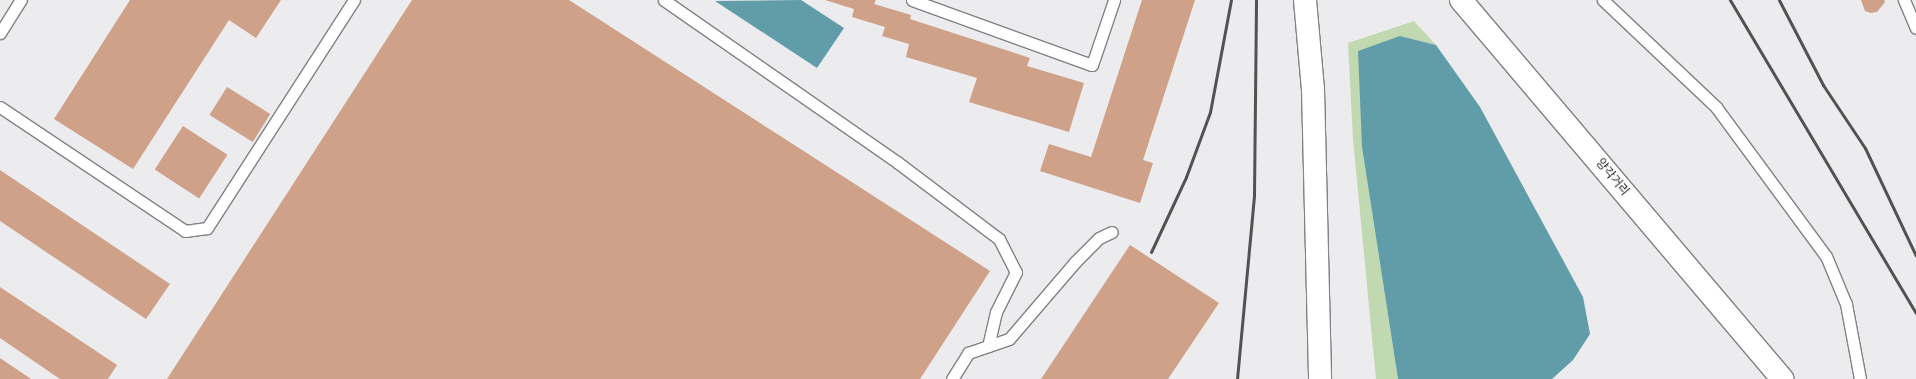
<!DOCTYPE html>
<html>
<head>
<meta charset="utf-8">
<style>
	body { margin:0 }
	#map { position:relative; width:1916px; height:379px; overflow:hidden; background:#ecebee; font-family:"IBM Plex Sans","Noto Sans KR",sans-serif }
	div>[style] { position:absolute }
	.green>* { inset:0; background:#c1d9b0 }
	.water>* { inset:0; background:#619da9 }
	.building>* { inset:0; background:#cea188; transform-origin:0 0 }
	.roads { filter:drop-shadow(1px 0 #828284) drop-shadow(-1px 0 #828284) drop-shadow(0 1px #828284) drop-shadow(0 -1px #828284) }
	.service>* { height:11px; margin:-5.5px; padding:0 5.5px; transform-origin:5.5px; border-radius:5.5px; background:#fff }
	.secondary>* { height:22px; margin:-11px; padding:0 11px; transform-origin:11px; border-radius:11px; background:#fff }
	.primary>* { height:22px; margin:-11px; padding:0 11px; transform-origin:11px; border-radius:11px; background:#fff }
	.rail>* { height:3px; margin:-1.5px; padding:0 1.5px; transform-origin:1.5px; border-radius:1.5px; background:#525253 }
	span { translate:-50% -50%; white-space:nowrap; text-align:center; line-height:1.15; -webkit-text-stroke:3px #fff; paint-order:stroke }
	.street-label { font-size:12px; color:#181819 }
</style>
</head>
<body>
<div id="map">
	<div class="green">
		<i style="clip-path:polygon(1414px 21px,1436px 45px,1400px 36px,1362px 147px,1398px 379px,1376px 379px,1353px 139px,1348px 43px)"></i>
	</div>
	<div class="water">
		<i style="clip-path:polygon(801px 0,844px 28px,817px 68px,715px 1px)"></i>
		<i style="clip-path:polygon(1400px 36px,1436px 45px,1480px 107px,1583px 297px,1590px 334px,1573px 360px,1552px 379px,1398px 379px,1362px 147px,1358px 51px)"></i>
	</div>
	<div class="building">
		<i style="clip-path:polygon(130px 0,281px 0,256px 38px,229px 20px,133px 169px,54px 119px)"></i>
		<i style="clip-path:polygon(412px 0,569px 0,990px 271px,920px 379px,167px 379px)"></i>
		<i style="clip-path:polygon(825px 0,876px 0,874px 4px,911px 15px,910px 19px,1030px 58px,1027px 66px,1084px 83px,1069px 132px,969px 102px,977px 78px,906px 57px,909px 44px,882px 36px,885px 27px,852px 17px,854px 9px)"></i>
		<i style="clip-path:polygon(1142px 0,1195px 0,1143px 160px,1153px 163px,1140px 203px,1040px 171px,1049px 144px,1091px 157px)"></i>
		<i style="clip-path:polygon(1861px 0,1884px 0,1885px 2px,1877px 12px,1871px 13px,1865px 11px)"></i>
		<i style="left:227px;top:87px;width:51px;height:33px;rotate:32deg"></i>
		<i style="left:183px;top:126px;width:53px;height:52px;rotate:33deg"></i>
		<i style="clip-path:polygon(0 170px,170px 284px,146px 319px,0 221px)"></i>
		<i style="clip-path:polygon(1130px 245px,1219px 303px,1168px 379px,1041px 379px)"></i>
		<i style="clip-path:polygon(0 287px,117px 365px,108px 379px,60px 379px,0 338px)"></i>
		<i style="clip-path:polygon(0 358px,31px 379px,0 379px)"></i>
	</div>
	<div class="roads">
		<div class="service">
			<i style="left:664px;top:0;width:284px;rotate:34.8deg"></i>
			<i style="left:897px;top:162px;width:128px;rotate:37deg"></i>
			<i style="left:999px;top:239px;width:37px;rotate:63deg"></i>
			<i style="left:1016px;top:272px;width:45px;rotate:116.6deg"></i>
			<i style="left:996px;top:312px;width:35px;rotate:103deg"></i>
			<i style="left:912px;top:0;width:191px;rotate:19.9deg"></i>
			<i style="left:1092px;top:65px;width:69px;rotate:-71.3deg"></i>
			<i style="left:1603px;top:0;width:156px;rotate:43.4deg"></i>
			<i style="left:1716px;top:107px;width:185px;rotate:53.6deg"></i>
			<i style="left:1826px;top:256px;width:52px;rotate:67.4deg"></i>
			<i style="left:1846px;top:304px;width:76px;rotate:79.4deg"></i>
			<i style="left:1904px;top:0;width:30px;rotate:67deg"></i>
			<i style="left:0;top:33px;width:39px;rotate:-58deg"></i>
			<i style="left:0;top:107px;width:223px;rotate:33.8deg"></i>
			<i style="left:185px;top:231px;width:22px;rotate:-8deg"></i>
			<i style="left:207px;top:228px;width:271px;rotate:-57.2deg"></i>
			<i style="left:952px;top:379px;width:31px;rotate:-58deg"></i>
			<i style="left:968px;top:353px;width:43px;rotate:-18.9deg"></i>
			<i style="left:1009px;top:339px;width:101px;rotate:-49.4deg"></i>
			<i style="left:1075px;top:262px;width:34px;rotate:-45deg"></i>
			<i style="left:1099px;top:238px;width:14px;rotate:-25deg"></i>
		</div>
		<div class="secondary">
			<i style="left:1305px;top:0;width:89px;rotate:84.9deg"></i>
			<i style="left:1313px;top:89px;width:290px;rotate:88.6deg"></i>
		</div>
		<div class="primary">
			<i style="left:1461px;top:0;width:497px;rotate:49.7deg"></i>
		</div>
	</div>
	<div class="rail">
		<i style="left:1730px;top:0;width:364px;rotate:59.3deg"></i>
		<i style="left:1779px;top:0;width:96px;rotate:62.6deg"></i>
		<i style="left:1823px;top:85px;width:76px;rotate:56.3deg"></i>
		<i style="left:1865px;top:148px;width:119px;rotate:64.7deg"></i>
		<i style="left:1151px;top:252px;width:83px;rotate:-65deg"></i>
		<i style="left:1186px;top:177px;width:69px;rotate:-69.7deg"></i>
		<i style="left:1210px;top:112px;width:114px;rotate:-79.4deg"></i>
		<i style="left:1237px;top:379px;width:185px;rotate:-84.7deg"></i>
		<i style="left:1254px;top:195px;width:195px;rotate:-89.4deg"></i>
	</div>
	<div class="street-label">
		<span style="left:1613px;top:177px;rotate:50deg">양각거리</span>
	</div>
</div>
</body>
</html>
